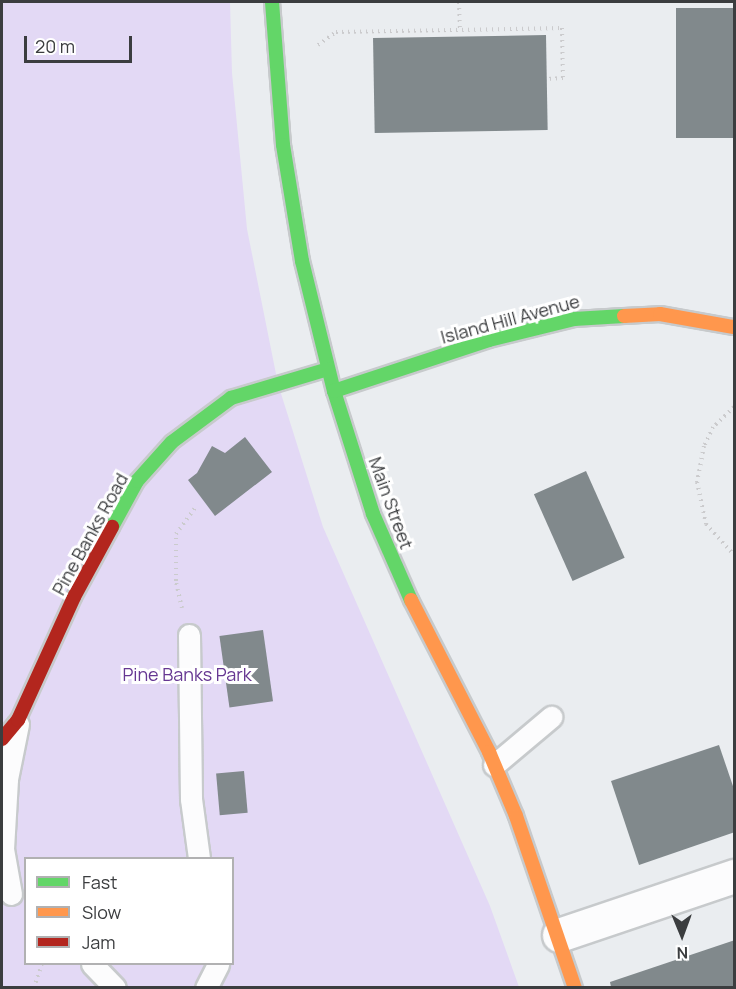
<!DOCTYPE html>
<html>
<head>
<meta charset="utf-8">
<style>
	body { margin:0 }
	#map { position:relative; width:736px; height:989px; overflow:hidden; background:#eaedf0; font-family:Manrope,sans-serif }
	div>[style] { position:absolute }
	.green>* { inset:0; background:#e3d9f5 }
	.building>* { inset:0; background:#81898c; transform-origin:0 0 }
	.path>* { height:4px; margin-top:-2px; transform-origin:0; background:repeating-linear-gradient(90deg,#cbcbcd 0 1.5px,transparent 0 6px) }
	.roads { filter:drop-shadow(2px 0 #c7cacc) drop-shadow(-2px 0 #c7cacc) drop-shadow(0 2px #c7cacc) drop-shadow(0 -2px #c7cacc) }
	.lane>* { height:21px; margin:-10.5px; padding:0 10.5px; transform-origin:10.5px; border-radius:10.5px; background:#fcfcfd }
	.street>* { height:33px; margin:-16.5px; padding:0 16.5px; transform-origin:16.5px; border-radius:16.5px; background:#fcfcfd }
	.fast>* { height:14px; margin:-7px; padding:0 7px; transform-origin:7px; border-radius:7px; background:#63d668 }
	.slow>* { height:14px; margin:-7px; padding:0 7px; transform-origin:7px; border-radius:7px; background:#ff974d }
	.jam>* { height:14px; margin:-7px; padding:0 7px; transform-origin:7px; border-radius:7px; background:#b3261e }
	span { translate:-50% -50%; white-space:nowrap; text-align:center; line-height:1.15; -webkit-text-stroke:6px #fff; paint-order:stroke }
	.street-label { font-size:18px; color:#3b3d3f }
	.park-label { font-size:18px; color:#663792 }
	.frame { position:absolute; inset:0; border:3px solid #3b3d3f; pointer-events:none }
	.legend { position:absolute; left:24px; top:857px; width:210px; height:108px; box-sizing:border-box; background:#fff; border:2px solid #b1b1b2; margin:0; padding:8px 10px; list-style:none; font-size:18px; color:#3b3d3f }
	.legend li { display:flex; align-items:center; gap:12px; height:30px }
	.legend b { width:30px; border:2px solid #b1b1b2 }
	.north { position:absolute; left:652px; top:905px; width:60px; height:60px; -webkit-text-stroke:4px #fff; paint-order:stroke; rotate:179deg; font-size:16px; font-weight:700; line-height:24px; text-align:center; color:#3b3d3f }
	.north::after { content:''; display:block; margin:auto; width:21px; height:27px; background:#3b3d3f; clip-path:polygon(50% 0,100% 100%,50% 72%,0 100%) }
	.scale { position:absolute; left:24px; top:36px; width:108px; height:27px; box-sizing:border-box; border:3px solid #3b3d3f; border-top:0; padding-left:8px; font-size:18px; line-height:21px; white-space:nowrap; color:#3b3d3f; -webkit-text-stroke:4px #fff; paint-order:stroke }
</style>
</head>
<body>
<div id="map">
	<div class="green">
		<i style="clip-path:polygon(evenodd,2px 2px,230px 2px,232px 73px,247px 229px,278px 384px,323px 527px,490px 906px,519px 987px,2px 987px,2px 2px,26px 858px,232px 858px,232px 964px,26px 964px,26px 858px)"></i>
	</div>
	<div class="building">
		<i style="left:676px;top:8px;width:59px;height:130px"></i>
		<i style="left:546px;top:35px;width:95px;height:173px;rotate:89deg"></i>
		<i style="clip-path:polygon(245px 437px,272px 472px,215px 516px,188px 480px,197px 473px,212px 446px,225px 453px)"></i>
		<i style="left:586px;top:471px;width:95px;height:57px;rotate:66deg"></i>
		<i style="left:263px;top:630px;width:72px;height:44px;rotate:82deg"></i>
		<i style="clip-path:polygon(719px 745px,735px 792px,735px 832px,639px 865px,611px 781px)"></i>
		<i style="left:244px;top:771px;width:42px;height:28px;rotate:85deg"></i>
		<i style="clip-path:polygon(735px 940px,735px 987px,611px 987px,610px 982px)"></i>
	</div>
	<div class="path">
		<i style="left:459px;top:2px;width:28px;rotate:88deg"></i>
		<i style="left:318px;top:45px;width:22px;rotate:-36deg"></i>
		<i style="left:336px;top:32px;width:226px;rotate:-1deg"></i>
		<i style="left:562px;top:28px;width:50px;rotate:88.9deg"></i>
		<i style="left:563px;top:78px;width:16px;rotate:176deg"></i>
		<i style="left:734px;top:407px;width:29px;rotate:136deg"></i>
		<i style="left:713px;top:427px;width:21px;rotate:115deg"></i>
		<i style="left:704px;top:446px;width:37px;rotate:101deg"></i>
		<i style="left:697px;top:482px;width:43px;rotate:77.9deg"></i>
		<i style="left:706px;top:524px;width:42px;rotate:47.9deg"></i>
		<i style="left:182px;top:608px;width:28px;rotate:-103deg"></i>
		<i style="left:176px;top:581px;width:47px;rotate:-90deg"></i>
		<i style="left:176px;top:534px;width:34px;rotate:-54deg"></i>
		<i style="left:34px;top:988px;width:25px;rotate:-72deg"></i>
	</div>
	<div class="roads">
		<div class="lane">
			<i style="left:189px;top:635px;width:164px;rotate:89.3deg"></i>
			<i style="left:191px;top:799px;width:60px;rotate:82.3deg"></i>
			<i style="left:494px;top:765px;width:75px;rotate:-40.1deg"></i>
			<i style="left:11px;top:894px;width:46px;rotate:-100.1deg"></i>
			<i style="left:3px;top:849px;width:70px;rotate:-86.7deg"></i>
			<i style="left:7px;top:779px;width:56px;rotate:-78.7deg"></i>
			<i style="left:92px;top:964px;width:33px;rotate:46deg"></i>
			<i style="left:206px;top:988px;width:27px;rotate:-63deg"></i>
		</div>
		<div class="street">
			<i style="left:559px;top:935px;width:185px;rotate:-18.6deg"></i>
		</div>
		<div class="fast">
			<i style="left:272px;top:2px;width:143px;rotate:85.6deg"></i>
			<i style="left:283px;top:145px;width:118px;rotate:80.7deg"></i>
			<i style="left:302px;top:261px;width:134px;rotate:76.2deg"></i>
			<i style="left:334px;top:391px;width:129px;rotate:72.4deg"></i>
			<i style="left:373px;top:514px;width:94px;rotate:66.2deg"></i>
			<i style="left:334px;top:391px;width:163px;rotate:-18.2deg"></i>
			<i style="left:489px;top:340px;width:88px;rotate:-13.9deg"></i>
			<i style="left:574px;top:319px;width:50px;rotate:-3.4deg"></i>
			<i style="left:112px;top:527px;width:52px;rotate:-61.5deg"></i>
			<i style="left:137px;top:481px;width:52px;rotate:-48.1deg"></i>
			<i style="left:172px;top:442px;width:74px;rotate:-36.7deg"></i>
			<i style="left:231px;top:398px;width:101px;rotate:-16.6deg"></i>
		</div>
		<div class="slow">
			<i style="left:624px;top:316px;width:36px;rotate:-3deg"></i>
			<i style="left:660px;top:314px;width:75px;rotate:10deg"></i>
			<i style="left:411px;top:600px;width:171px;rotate:62.8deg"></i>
			<i style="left:489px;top:752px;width:69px;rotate:67.1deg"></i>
			<i style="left:516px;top:816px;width:182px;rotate:71.1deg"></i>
		</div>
		<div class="jam">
			<i style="left:2px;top:739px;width:25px;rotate:-50deg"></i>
			<i style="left:18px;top:720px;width:135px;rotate:-65.5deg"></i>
			<i style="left:74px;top:597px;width:80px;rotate:-61.5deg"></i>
		</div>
	</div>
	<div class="street-label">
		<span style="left:510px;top:319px;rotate:-15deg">Island Hill Avenue</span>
		<span style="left:391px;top:503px;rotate:70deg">Main Street</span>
		<span style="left:90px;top:534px;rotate:-61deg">Pine Banks Road</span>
	</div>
	<div class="park-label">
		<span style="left:187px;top:674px">Pine Banks Park</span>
	</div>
	<div class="frame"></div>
	<ul class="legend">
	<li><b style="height:8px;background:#63d668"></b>Fast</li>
	<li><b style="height:8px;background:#ff974d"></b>Slow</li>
	<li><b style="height:8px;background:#b3261e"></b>Jam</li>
	</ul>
	<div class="north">N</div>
	<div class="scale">20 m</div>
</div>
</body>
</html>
